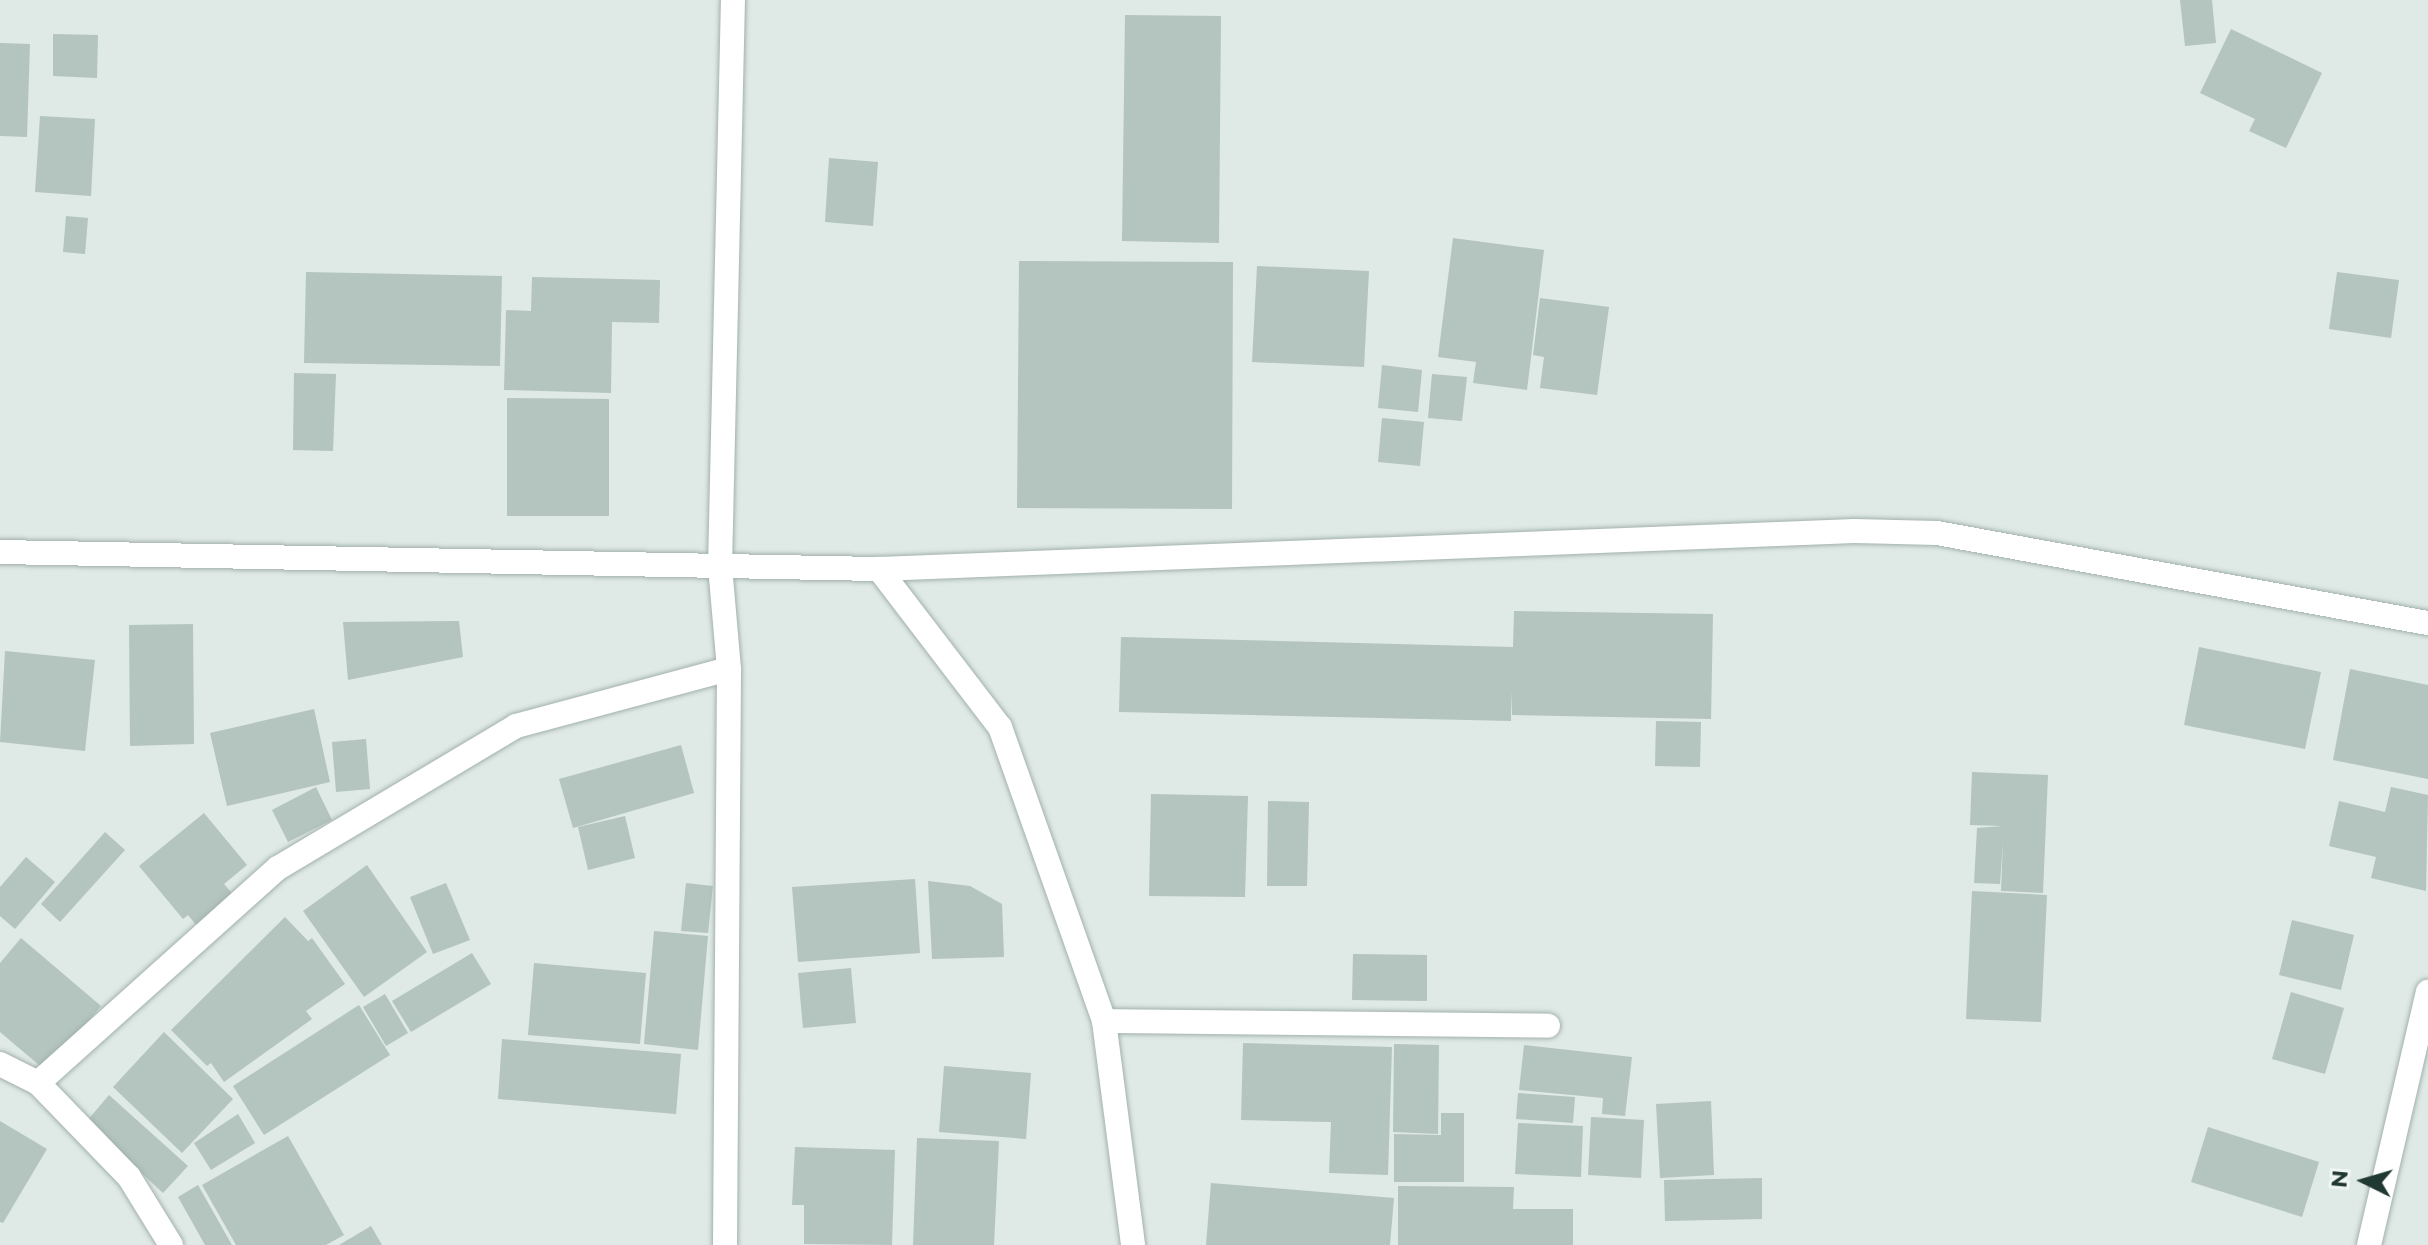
<!DOCTYPE html>
<html>
<head>
<meta charset="utf-8">
<style>
  body { margin:0 }
  #map { position:relative; width:2428px; height:1245px; overflow:hidden; background:#dfe9e5; font-family:Montserrat,sans-serif }
  div>[style] { position:absolute }
  .building>* { inset:0; background:#b4c4be }
  .roads { filter:drop-shadow(0 0 2px #a2b1ac) drop-shadow(0 0 2px #a2b1ac) }
  .minor>* { height:24px; margin:-12px; padding:0 12px; transform-origin:12px; border-radius:12px; background:#fff }
  span { translate:-50% -50%; white-space:nowrap; text-align:center; line-height:1.15; -webkit-text-stroke:7px #eff6f3; paint-order:stroke }
  .north { position:absolute; left:2324px; top:1141px; width:80px; height:80px; -webkit-text-stroke:6px #eff6f3; paint-order:stroke; rotate:275deg; font-size:22px; font-weight:700; line-height:32px; text-align:center; color:#213933 }
  .north::after { content:''; display:block; margin:auto; width:28px; height:36px; background:#213933; clip-path:polygon(50% 0,100% 100%,50% 72%,0 100%) }
</style>
</head>
<body>
<div id="map">
  <div class="building">
    <i style="clip-path:polygon(2180px 0,2212px 0,2216px 43px,2185px 46px)"></i>
    <i style="clip-path:polygon(1125px 15px,1221px 16px,1219px 243px,1122px 241px)"></i>
    <i style="clip-path:polygon(2231px 29px,2322px 73px,2286px 148px,2249px 131px,2255px 119px,2200px 93px)"></i>
    <i style="clip-path:polygon(53px 34px,98px 35px,97px 78px,53px 76px)"></i>
    <i style="clip-path:polygon(0 43px,30px 44px,27px 137px,0 136px)"></i>
    <i style="clip-path:polygon(40px 116px,95px 119px,91px 196px,35px 192px)"></i>
    <i style="clip-path:polygon(829px 158px,878px 162px,873px 226px,825px 222px)"></i>
    <i style="clip-path:polygon(66px 216px,88px 218px,85px 254px,63px 252px)"></i>
    <i style="clip-path:polygon(1453px 238px,1544px 250px,1527px 390px,1473px 383px,1476px 362px,1438px 357px)"></i>
    <i style="clip-path:polygon(1019px 261px,1233px 262px,1232px 509px,1017px 508px)"></i>
    <i style="clip-path:polygon(1257px 266px,1369px 271px,1364px 367px,1252px 362px)"></i>
    <i style="clip-path:polygon(306px 272px,502px 276px,500px 366px,304px 363px)"></i>
    <i style="clip-path:polygon(2337px 272px,2399px 280px,2391px 338px,2329px 329px)"></i>
    <i style="clip-path:polygon(532px 277px,660px 280px,659px 323px,612px 322px,611px 393px,504px 390px,506px 310px,531px 311px)"></i>
    <i style="clip-path:polygon(1540px 298px,1609px 307px,1597px 395px,1540px 388px,1544px 357px,1533px 355px)"></i>
    <i style="clip-path:polygon(1382px 365px,1422px 370px,1418px 412px,1378px 408px)"></i>
    <i style="clip-path:polygon(294px 373px,336px 374px,333px 451px,293px 450px)"></i>
    <i style="clip-path:polygon(1432px 374px,1467px 377px,1462px 421px,1428px 418px)"></i>
    <i style="clip-path:polygon(507px 398px,609px 399px,609px 516px,507px 516px)"></i>
    <i style="clip-path:polygon(1382px 418px,1424px 422px,1420px 466px,1378px 462px)"></i>
    <i style="clip-path:polygon(1514px 611px,1713px 614px,1711px 719px,1512px 715px,1511px 691px,1511px 721px,1119px 712px,1121px 637px,1513px 647px)"></i>
    <i style="clip-path:polygon(459px 621px,463px 657px,348px 680px,343px 622px)"></i>
    <i style="clip-path:polygon(193px 624px,194px 744px,130px 746px,129px 625px)"></i>
    <i style="clip-path:polygon(2199px 647px,2321px 672px,2305px 749px,2184px 725px)"></i>
    <i style="clip-path:polygon(5px 651px,95px 660px,85px 751px,0 742px)"></i>
    <i style="clip-path:polygon(2350px 669px,2428px 685px,2428px 779px,2333px 760px)"></i>
    <i style="clip-path:polygon(314px 709px,330px 782px,227px 806px,210px 733px)"></i>
    <i style="clip-path:polygon(1656px 721px,1701px 722px,1700px 767px,1655px 766px)"></i>
    <i style="clip-path:polygon(366px 739px,370px 789px,336px 792px,332px 742px)"></i>
    <i style="clip-path:polygon(681px 745px,694px 793px,573px 828px,559px 779px)"></i>
    <i style="clip-path:polygon(1972px 772px,2048px 775px,2043px 893px,2001px 891px,2003px 842px,2000px 884px,1974px 883px,1977px 828px,2003px 826px,1970px 825px)"></i>
    <i style="clip-path:polygon(316px 787px,332px 820px,288px 842px,272px 810px)"></i>
    <i style="clip-path:polygon(2391px 787px,2428px 795px,2426px 891px,2371px 878px,2376px 857px,2329px 846px,2339px 801px,2385px 812px)"></i>
    <i style="clip-path:polygon(1151px 794px,1248px 796px,1245px 897px,1149px 896px)"></i>
    <i style="clip-path:polygon(1268px 801px,1309px 802px,1307px 886px,1267px 886px)"></i>
    <i style="clip-path:polygon(204px 813px,247px 865px,224px 884px,238px 900px,201px 931px,188px 915px,183px 919px,139px 866px)"></i>
    <i style="clip-path:polygon(625px 816px,635px 858px,588px 870px,578px 827px)"></i>
    <i style="clip-path:polygon(105px 832px,125px 850px,60px 922px,41px 904px)"></i>
    <i style="clip-path:polygon(26px 857px,55px 882px,15px 929px,0 916px,0 887px)"></i>
    <i style="clip-path:polygon(367px 865px,427px 952px,364px 997px,303px 911px)"></i>
    <i style="clip-path:polygon(915px 879px,920px 953px,798px 962px,792px 887px)"></i>
    <i style="clip-path:polygon(928px 881px,970px 886px,1002px 904px,1004px 957px,932px 959px)"></i>
    <i style="clip-path:polygon(446px 883px,470px 940px,433px 954px,410px 897px)"></i>
    <i style="clip-path:polygon(686px 883px,713px 886px,708px 933px,681px 931px)"></i>
    <i style="clip-path:polygon(1972px 891px,2047px 895px,2041px 1022px,1966px 1019px)"></i>
    <i style="clip-path:polygon(285px 917px,308px 941px,312px 938px,345px 984px,306px 1011px,312px 1019px,224px 1082px,211px 1063px,207px 1066px,171px 1030px)"></i>
    <i style="clip-path:polygon(2292px 920px,2354px 935px,2341px 990px,2279px 975px)"></i>
    <i style="clip-path:polygon(654px 931px,708px 936px,698px 1050px,644px 1044px)"></i>
    <i style="clip-path:polygon(21px 938px,101px 1006px,46px 1071px,0 1032px,0 963px)"></i>
    <i style="clip-path:polygon(472px 953px,491px 984px,411px 1032px,392px 1001px)"></i>
    <i style="clip-path:polygon(1353px 954px,1427px 955px,1427px 1001px,1352px 1000px)"></i>
    <i style="clip-path:polygon(534px 963px,646px 973px,640px 1044px,528px 1035px)"></i>
    <i style="clip-path:polygon(851px 968px,856px 1023px,803px 1028px,798px 973px)"></i>
    <i style="clip-path:polygon(2291px 992px,2344px 1008px,2325px 1074px,2272px 1059px)"></i>
    <i style="clip-path:polygon(385px 994px,408px 1033px,386px 1046px,363px 1007px)"></i>
    <i style="clip-path:polygon(359px 1005px,390px 1055px,264px 1135px,233px 1086px)"></i>
    <i style="clip-path:polygon(164px 1032px,233px 1099px,182px 1153px,113px 1087px)"></i>
    <i style="clip-path:polygon(502px 1039px,681px 1054px,676px 1114px,498px 1099px)"></i>
    <i style="clip-path:polygon(1243px 1043px,1392px 1047px,1388px 1175px,1329px 1173px,1331px 1122px,1241px 1120px)"></i>
    <i style="clip-path:polygon(1394px 1044px,1439px 1045px,1438px 1134px,1393px 1132px)"></i>
    <i style="clip-path:polygon(1524px 1045px,1632px 1057px,1625px 1116px,1602px 1114px,1603px 1098px,1519px 1090px)"></i>
    <i style="clip-path:polygon(944px 1066px,1031px 1073px,1026px 1139px,939px 1132px)"></i>
    <i style="clip-path:polygon(1518px 1093px,1575px 1097px,1573px 1123px,1516px 1119px)"></i>
    <i style="clip-path:polygon(109px 1095px,188px 1166px,163px 1193px,86px 1122px)"></i>
    <i style="clip-path:polygon(1711px 1101px,1714px 1175px,1660px 1178px,1656px 1104px)"></i>
    <i style="clip-path:polygon(1441px 1113px,1464px 1113px,1464px 1182px,1394px 1182px,1394px 1134px,1441px 1135px)"></i>
    <i style="clip-path:polygon(238px 1114px,255px 1143px,211px 1170px,194px 1143px)"></i>
    <i style="clip-path:polygon(1591px 1117px,1644px 1120px,1641px 1178px,1588px 1175px)"></i>
    <i style="clip-path:polygon(0 1121px,47px 1149px,3px 1223px,0 1222px)"></i>
    <i style="clip-path:polygon(1518px 1123px,1583px 1126px,1581px 1177px,1515px 1174px)"></i>
    <i style="clip-path:polygon(2208px 1127px,2319px 1162px,2302px 1217px,2191px 1182px)"></i>
    <i style="clip-path:polygon(288px 1136px,344px 1235px,326px 1245px,236px 1245px,202px 1185px)"></i>
    <i style="clip-path:polygon(917px 1138px,999px 1141px,994px 1245px,913px 1245px)"></i>
    <i style="clip-path:polygon(795px 1147px,895px 1150px,892px 1245px,804px 1244px,804px 1205px,792px 1205px)"></i>
    <i style="clip-path:polygon(1762px 1178px,1762px 1219px,1665px 1221px,1664px 1180px)"></i>
    <i style="clip-path:polygon(1211px 1183px,1394px 1198px,1390px 1245px,1206px 1245px)"></i>
    <i style="clip-path:polygon(198px 1185px,232px 1245px,205px 1245px,178px 1197px)"></i>
    <i style="clip-path:polygon(1398px 1186px,1514px 1187px,1513px 1209px,1573px 1209px,1573px 1245px,1398px 1245px)"></i>
    <i style="clip-path:polygon(371px 1226px,382px 1245px,339px 1245px)"></i>
  </div>
  <div class="roads">
    <div class="minor">
      <i style="left:0;top:552px;width:879px;rotate:1.11deg"></i>
      <i style="left:879px;top:569px;width:976px;rotate:-2.23deg"></i>
      <i style="left:1854px;top:531px;width:83px;rotate:1.4deg"></i>
      <i style="left:1937px;top:533px;width:499px;rotate:10.4deg"></i>
      <i style="left:879px;top:569px;width:199px;rotate:52.6deg"></i>
      <i style="left:1000px;top:727px;width:312px;rotate:70.5deg"></i>
      <i style="left:1104px;top:1021px;width:226px;rotate:82.6deg"></i>
      <i style="left:1104px;top:1021px;width:444px;rotate:0.6deg"></i>
      <i style="left:0;top:1064px;width:42px;rotate:26.6deg"></i>
      <i style="left:38px;top:1083px;width:131px;rotate:45.9deg"></i>
      <i style="left:129px;top:1177px;width:80px;rotate:58.3deg"></i>
      <i style="left:38px;top:1083px;width:322px;rotate:-41.9deg"></i>
      <i style="left:278px;top:868px;width:277px;rotate:-30.8deg"></i>
      <i style="left:516px;top:726px;width:220px;rotate:-15deg"></i>
      <i style="left:725px;top:1245px;width:576px;rotate:-89.6deg"></i>
      <i style="left:729px;top:669px;width:102px;rotate:-95deg"></i>
      <i style="left:720px;top:567px;width:567px;rotate:-88.69deg"></i>
      <i style="left:2369px;top:1245px;width:260px;rotate:-76.9deg"></i>
    </div>
  </div>
  <div class="north">N</div>
</div>
</body>
</html>
